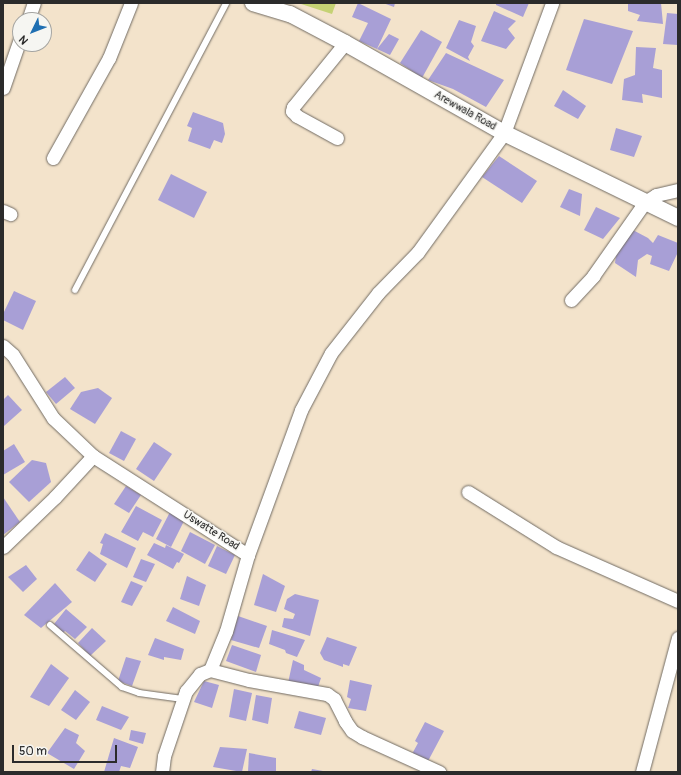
<!DOCTYPE html>
<html>
<head>
<meta charset="utf-8">
<style>
  body { margin:0 }
  #map { position:relative; width:681px; height:775px; overflow:hidden; background:#f3e3cb; font-family:Pangolin,sans-serif }
  div>[style] { position:absolute }
  .green>* { inset:0; background:#c5d274 }
  .building>* { inset:0; background:#a89fd6 }
  .roads { filter:drop-shadow(0 0 1px #716b63) drop-shadow(0 0 1px #716b63) }
  .service>* { height:6px; margin:-3px; padding:0 3px; transform-origin:3px; border-radius:3px; background:#fff }
  .minor>* { height:13px; margin:-6.5px; padding:0 6.5px; transform-origin:6.5px; border-radius:6.5px; background:#fff }
  .tertiary>* { height:16px; margin:-8px; padding:0 8px; transform-origin:8px; border-radius:8px; background:#fff }
  span { translate:-50% -50%; white-space:nowrap; text-align:center; line-height:1.15; -webkit-text-stroke:3px #f6f6f2; paint-order:stroke }
  .street-label { font-size:11px; color:#2b2b2b }
  .frame { position:absolute; inset:0; border:4px solid #2b2b2b; pointer-events:none }
  .north { position:absolute; left:12px; top:12px; width:40px; height:40px; box-sizing:border-box; background:#f6f6f2; border:1px solid #a5a5a2; border-radius:50%; rotate:227deg; font-size:11px; font-weight:700; line-height:16px; text-align:center; color:#2b2b2b }
  .north::after { content:''; display:block; margin:auto; width:14px; height:18px; background:#1f6fb2; clip-path:polygon(50% 0,100% 100%,50% 72%,0 100%) }
  .scale { position:absolute; left:12px; top:745px; width:105px; height:18px; box-sizing:border-box; border:2px solid #2b2b2b; border-top:0; padding-left:5px; font-size:12px; line-height:14px; white-space:nowrap; color:#2b2b2b; -webkit-text-stroke:3px #f6f6f2; paint-order:stroke }
</style>
</head>
<body>
<div id="map">
  <div class="green">
    <i style="clip-path:polygon(298px 3px,336px 3px,332px 14px)"></i>
  </div>
  <div class="building">
    <i style="clip-path:polygon(358px 3px,391px 19px,377px 49px,359px 41px,368px 23px,352px 17px)"></i>
    <i style="clip-path:polygon(383px 3px,395px 3px,394px 7px)"></i>
    <i style="clip-path:polygon(496px 3px,529px 3px,523px 17px,496px 5px)"></i>
    <i style="clip-path:polygon(628px 3px,661px 3px,663px 24px,637px 21px,640px 15px,628px 11px)"></i>
    <i style="clip-path:polygon(494px 11px,516px 21px,508px 29px,515px 38px,506px 49px,481px 41px)"></i>
    <i style="clip-path:polygon(667px 13px,678px 14px,678px 45px,663px 44px)"></i>
    <i style="clip-path:polygon(584px 19px,633px 31px,612px 84px,566px 70px)"></i>
    <i style="clip-path:polygon(459px 20px,476px 26px,471px 42px,474px 46px,468px 57px,470px 61px,446px 48px)"></i>
    <i style="clip-path:polygon(421px 30px,442px 42px,422px 78px,400px 63px)"></i>
    <i style="clip-path:polygon(389px 34px,399px 39px,390px 55px,377px 49px)"></i>
    <i style="clip-path:polygon(636px 47px,656px 48px,653px 68px,662px 70px,662px 98px,642px 94px,643px 103px,622px 100px,624px 79px,635px 75px)"></i>
    <i style="clip-path:polygon(446px 53px,504px 80px,486px 107px,453px 89px,428px 80px)"></i>
    <i style="clip-path:polygon(563px 90px,586px 106px,578px 119px,554px 106px)"></i>
    <i style="clip-path:polygon(193px 112px,223px 123px,225px 134px,222px 143px,214px 140px,210px 149px,188px 141px,192px 128px,187px 126px)"></i>
    <i style="clip-path:polygon(616px 128px,642px 136px,634px 157px,610px 150px)"></i>
    <i style="clip-path:polygon(499px 156px,537px 181px,522px 203px,482px 177px)"></i>
    <i style="clip-path:polygon(171px 174px,207px 192px,194px 218px,158px 200px)"></i>
    <i style="clip-path:polygon(569px 189px,582px 194px,580px 216px,560px 207px)"></i>
    <i style="clip-path:polygon(596px 207px,620px 218px,603px 239px,584px 230px)"></i>
    <i style="clip-path:polygon(631px 229px,648px 238px,653px 243px,658px 235px,678px 243px,678px 252px,669px 271px,650px 264px,652px 256px,647px 254px,638px 260px,636px 277px,615px 263px,617px 248px,628px 238px)"></i>
    <i style="clip-path:polygon(14px 291px,36px 301px,23px 330px,3px 320px,3px 314px)"></i>
    <i style="clip-path:polygon(65px 377px,75px 388px,56px 404px,46px 392px)"></i>
    <i style="clip-path:polygon(98px 388px,112px 398px,95px 424px,70px 409px,81px 392px)"></i>
    <i style="clip-path:polygon(8px 395px,22px 410px,4px 426px,3px 400px)"></i>
    <i style="clip-path:polygon(121px 431px,136px 439px,124px 461px,109px 453px)"></i>
    <i style="clip-path:polygon(154px 442px,172px 454px,154px 481px,136px 469px)"></i>
    <i style="clip-path:polygon(14px 444px,25px 462px,3px 475px,3px 451px)"></i>
    <i style="clip-path:polygon(32px 460px,46px 463px,51px 482px,29px 502px,9px 482px)"></i>
    <i style="clip-path:polygon(126px 486px,141px 495px,129px 513px,114px 504px)"></i>
    <i style="clip-path:polygon(3px 497px,20px 522px,3px 535px)"></i>
    <i style="clip-path:polygon(136px 506px,162px 520px,153px 537px,143px 532px,138px 541px,121px 532px)"></i>
    <i style="clip-path:polygon(170px 512px,185px 519px,171px 547px,156px 539px)"></i>
    <i style="clip-path:polygon(190px 532px,215px 545px,205px 564px,181px 551px)"></i>
    <i style="clip-path:polygon(105px 533px,136px 548px,127px 568px,100px 554px,103px 544px,100px 543px)"></i>
    <i style="clip-path:polygon(154px 543px,165px 548px,166px 545px,184px 554px,179px 563px,177px 562px,173px 569px,147px 555px)"></i>
    <i style="clip-path:polygon(217px 546px,235px 555px,226px 574px,208px 566px)"></i>
    <i style="clip-path:polygon(89px 551px,107px 564px,95px 582px,76px 570px)"></i>
    <i style="clip-path:polygon(141px 559px,155px 564px,146px 582px,133px 577px)"></i>
    <i style="clip-path:polygon(26px 565px,37px 579px,23px 592px,8px 577px)"></i>
    <i style="clip-path:polygon(263px 574px,285px 586px,276px 612px,254px 605px)"></i>
    <i style="clip-path:polygon(187px 576px,206px 585px,199px 606px,180px 599px)"></i>
    <i style="clip-path:polygon(131px 581px,143px 586px,132px 606px,121px 602px)"></i>
    <i style="clip-path:polygon(55px 583px,72px 602px,41px 628px,24px 615px)"></i>
    <i style="clip-path:polygon(295px 594px,319px 600px,310px 636px,282px 627px,284px 618px,293px 619px,295px 614px,284px 609px,287px 599px)"></i>
    <i style="clip-path:polygon(173px 607px,200px 621px,195px 634px,166px 621px)"></i>
    <i style="clip-path:polygon(66px 609px,87px 627px,75px 639px,65px 631px,63px 633px,54px 624px)"></i>
    <i style="clip-path:polygon(238px 616px,267px 626px,259px 648px,231px 640px)"></i>
    <i style="clip-path:polygon(92px 628px,106px 641px,90px 656px,78px 643px)"></i>
    <i style="clip-path:polygon(272px 630px,305px 640px,297px 657px,286px 653px,285px 650px,269px 644px)"></i>
    <i style="clip-path:polygon(327px 637px,357px 647px,349px 666px,343px 664px,343px 667px,324px 660px,320px 653px)"></i>
    <i style="clip-path:polygon(155px 638px,184px 649px,181px 660px,164px 657px,164px 660px,148px 655px)"></i>
    <i style="clip-path:polygon(232px 645px,261px 655px,256px 672px,226px 661px)"></i>
    <i style="clip-path:polygon(126px 657px,141px 661px,132px 686px,118px 681px)"></i>
    <i style="clip-path:polygon(293px 660px,304px 665px,304px 670px,321px 678px,317px 690px,288px 683px)"></i>
    <i style="clip-path:polygon(51px 664px,69px 678px,49px 706px,30px 697px)"></i>
    <i style="clip-path:polygon(350px 680px,372px 685px,366px 711px,348px 708px,351px 699px,347px 697px)"></i>
    <i style="clip-path:polygon(204px 681px,219px 685px,212px 708px,194px 702px)"></i>
    <i style="clip-path:polygon(234px 689px,252px 693px,246px 721px,229px 717px)"></i>
    <i style="clip-path:polygon(75px 690px,90px 702px,76px 720px,61px 710px)"></i>
    <i style="clip-path:polygon(256px 695px,272px 698px,268px 724px,252px 720px)"></i>
    <i style="clip-path:polygon(102px 706px,129px 717px,121px 730px,96px 720px)"></i>
    <i style="clip-path:polygon(299px 711px,326px 718px,321px 735px,294px 728px)"></i>
    <i style="clip-path:polygon(425px 722px,444px 731px,427px 763px,412px 754px,418px 743px,415px 741px)"></i>
    <i style="clip-path:polygon(65px 728px,79px 735px,76px 743px,85px 751px,74px 769px,47px 753px)"></i>
    <i style="clip-path:polygon(131px 730px,146px 733px,143px 744px,129px 740px)"></i>
    <i style="clip-path:polygon(114px 738px,138px 747px,130px 768px,121px 766px,119px 772px,104px 772px)"></i>
    <i style="clip-path:polygon(220px 747px,247px 749px,242px 772px,213px 767px)"></i>
    <i style="clip-path:polygon(249px 753px,276px 758px,276px 772px,248px 772px)"></i>
    <i style="clip-path:polygon(312px 769px,323px 771px,323px 772px,311px 772px)"></i>
  </div>
  <div class="roads">
    <div class="service">
      <i style="left:75px;top:290px;width:324px;rotate:-62.2deg"></i>
      <i style="left:50px;top:625px;width:95px;rotate:40.7deg"></i>
      <i style="left:122px;top:687px;width:18px;rotate:19deg"></i>
      <i style="left:139px;top:693px;width:44px;rotate:7.8deg"></i>
    </div>
    <div class="minor">
      <i style="left:28px;top:20px;width:18px;rotate:-71deg"></i>
      <i style="left:3px;top:88px;width:52px;rotate:-70.9deg"></i>
      <i style="left:337px;top:138px;width:46px;rotate:-151.2deg"></i>
      <i style="left:297px;top:116px;width:7px;rotate:-135deg"></i>
      <i style="left:292px;top:111px;width:4px;rotate:-76deg"></i>
      <i style="left:293px;top:107px;width:82px;rotate:-50.9deg"></i>
      <i style="left:53px;top:158px;width:115px;rotate:-60.8deg"></i>
      <i style="left:109px;top:58px;width:59px;rotate:-68.2deg"></i>
      <i style="left:3px;top:211px;width:8px;rotate:23deg"></i>
      <i style="left:571px;top:300px;width:33px;rotate:-47deg"></i>
      <i style="left:593px;top:276px;width:90px;rotate:-54.9deg"></i>
      <i style="left:645px;top:202px;width:13px;rotate:-32deg"></i>
      <i style="left:656px;top:195px;width:23px;rotate:-13deg"></i>
      <i style="left:3px;top:346px;width:13px;rotate:42deg"></i>
      <i style="left:13px;top:355px;width:75px;rotate:57.6deg"></i>
      <i style="left:53px;top:418px;width:55px;rotate:43.5deg"></i>
      <i style="left:93px;top:456px;width:184px;rotate:32.6deg"></i>
      <i style="left:248px;top:555px;width:79px;rotate:106.1deg"></i>
      <i style="left:226px;top:631px;width:42px;rotate:112.3deg"></i>
      <i style="left:210px;top:670px;width:11px;rotate:158deg"></i>
      <i style="left:200px;top:674px;width:22px;rotate:129deg"></i>
      <i style="left:186px;top:691px;width:69px;rotate:108.7deg"></i>
      <i style="left:164px;top:756px;width:16px;rotate:97deg"></i>
      <i style="left:468px;top:492px;width:104px;rotate:32deg"></i>
      <i style="left:556px;top:547px;width:133px;rotate:23.9deg"></i>
      <i style="left:3px;top:547px;width:72px;rotate:-43.9deg"></i>
      <i style="left:55px;top:497px;width:56px;rotate:-47.2deg"></i>
      <i style="left:248px;top:555px;width:154px;rotate:-69.9deg"></i>
      <i style="left:301px;top:410px;width:64px;rotate:-62.2deg"></i>
      <i style="left:331px;top:353px;width:76px;rotate:-51.9deg"></i>
      <i style="left:378px;top:293px;width:57px;rotate:-45.7deg"></i>
      <i style="left:418px;top:252px;width:147px;rotate:-54.1deg"></i>
      <i style="left:504px;top:133px;width:139px;rotate:-69.7deg"></i>
      <i style="left:210px;top:670px;width:40px;rotate:14.4deg"></i>
      <i style="left:249px;top:680px;width:79px;rotate:10.2deg"></i>
      <i style="left:327px;top:694px;width:9px;rotate:36deg"></i>
      <i style="left:334px;top:699px;width:25px;rotate:63deg"></i>
      <i style="left:345px;top:721px;width:12px;rotate:55deg"></i>
      <i style="left:352px;top:731px;width:12px;rotate:31deg"></i>
      <i style="left:362px;top:737px;width:85px;rotate:24.4deg"></i>
      <i style="left:642px;top:772px;width:139px;rotate:-75deg"></i>
    </div>
    <div class="tertiary">
      <i style="left:253px;top:3px;width:39px;rotate:17deg"></i>
      <i style="left:290px;top:14px;width:62px;rotate:27.8deg"></i>
      <i style="left:345px;top:43px;width:183px;rotate:29.5deg"></i>
      <i style="left:504px;top:133px;width:194px;rotate:26deg"></i>
    </div>
  </div>
  <div class="street-label">
    <span style="left:465px;top:111px;rotate:29deg">Arewwala Road</span>
    <span style="left:211px;top:531px;rotate:32deg">Uswatte Road</span>
  </div>
  <div class="frame"></div>
  <div class="north">N</div>
  <div class="scale">50 m</div>
</div>
</body>
</html>
